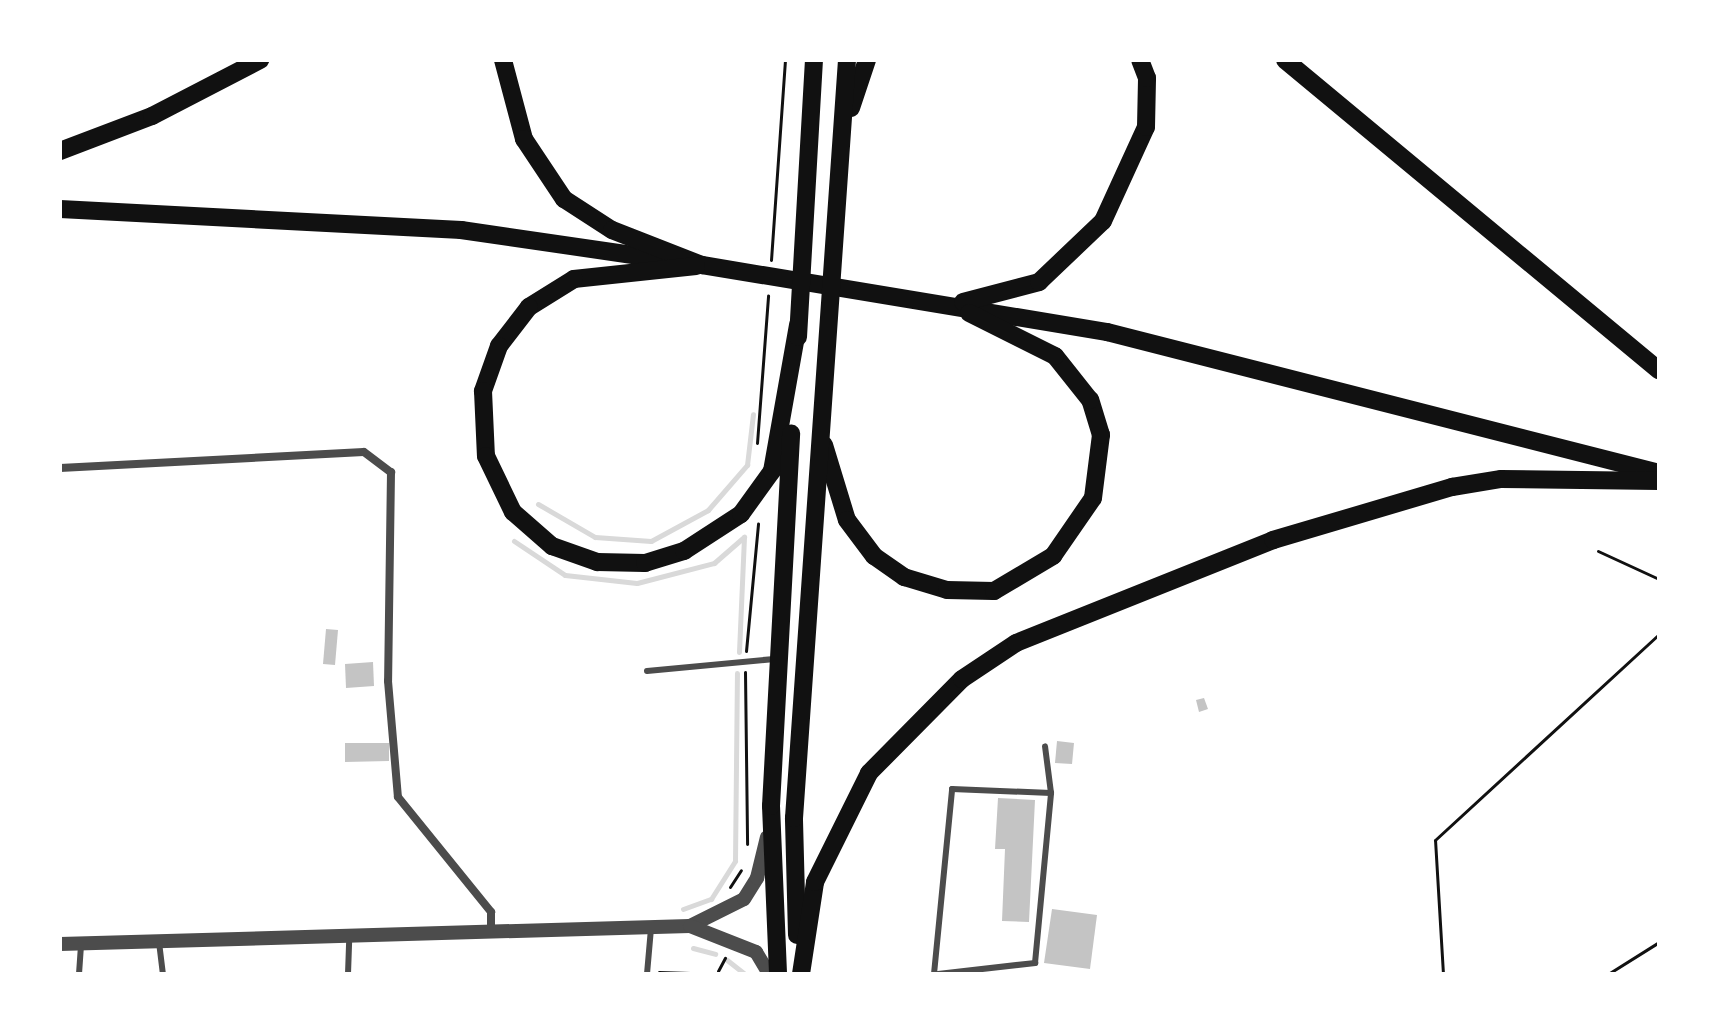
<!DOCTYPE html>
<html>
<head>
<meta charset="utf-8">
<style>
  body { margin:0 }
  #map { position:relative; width:1719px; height:1034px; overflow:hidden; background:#fff; font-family:"Nunito Sans",sans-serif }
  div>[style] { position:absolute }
  .stream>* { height:5px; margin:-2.5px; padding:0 2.5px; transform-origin:2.5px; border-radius:2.5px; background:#d9d9d9 }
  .building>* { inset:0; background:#c4c4c4 }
  .path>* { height:3px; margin:-1.5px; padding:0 1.5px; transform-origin:1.5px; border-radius:1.5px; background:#111 }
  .service>* { height:6px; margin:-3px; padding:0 3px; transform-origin:3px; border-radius:3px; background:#4c4c4c }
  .minor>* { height:8px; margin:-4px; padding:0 4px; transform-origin:4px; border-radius:4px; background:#4c4c4c }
  .tertiary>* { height:14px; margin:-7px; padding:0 7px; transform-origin:7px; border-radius:7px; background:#4c4c4c }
  .primary>* { height:18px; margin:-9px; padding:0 9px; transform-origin:9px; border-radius:9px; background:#111 }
  .trunk>* { height:18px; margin:-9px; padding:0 9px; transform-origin:9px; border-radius:9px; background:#111 }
  span { translate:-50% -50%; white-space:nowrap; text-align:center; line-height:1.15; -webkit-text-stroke:7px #fff; paint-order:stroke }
  .frame { position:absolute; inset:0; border:62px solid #fff; pointer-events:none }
</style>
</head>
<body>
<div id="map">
  <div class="stream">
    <i style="left:538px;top:504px;width:66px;rotate:30.1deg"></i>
    <i style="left:595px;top:537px;width:56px;rotate:4.1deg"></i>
    <i style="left:651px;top:541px;width:65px;rotate:-28.5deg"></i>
    <i style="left:708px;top:510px;width:60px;rotate:-49.1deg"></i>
    <i style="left:747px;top:465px;width:51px;rotate:-83.3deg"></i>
    <i style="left:514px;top:541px;width:61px;rotate:33.7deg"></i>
    <i style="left:565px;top:575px;width:72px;rotate:6.3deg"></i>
    <i style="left:637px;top:583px;width:80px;rotate:-14.6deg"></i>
    <i style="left:714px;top:563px;width:40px;rotate:-41deg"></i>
    <i style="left:744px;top:537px;width:115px;rotate:92.5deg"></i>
    <i style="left:683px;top:909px;width:30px;rotate:-20deg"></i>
    <i style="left:711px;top:899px;width:45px;rotate:-57.7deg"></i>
    <i style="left:735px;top:861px;width:188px;rotate:-89.4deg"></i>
    <i style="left:693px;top:948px;width:23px;rotate:15deg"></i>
    <i style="left:727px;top:960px;width:23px;rotate:38deg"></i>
  </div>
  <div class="building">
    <i style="clip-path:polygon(326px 629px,338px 630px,335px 665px,323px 664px)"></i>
    <i style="clip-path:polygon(373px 662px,374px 686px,346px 688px,345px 664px)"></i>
    <i style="clip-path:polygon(1204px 698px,1208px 709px,1199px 712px,1196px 700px)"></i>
    <i style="clip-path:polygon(1057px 741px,1074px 743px,1072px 764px,1055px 763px)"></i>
    <i style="clip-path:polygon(345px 743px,389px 743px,389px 761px,345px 762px)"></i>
    <i style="clip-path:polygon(998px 798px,1035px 800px,1029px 922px,1002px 921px,1005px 849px,995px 849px)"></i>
    <i style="clip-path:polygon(1052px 909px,1097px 915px,1090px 969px,1044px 963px)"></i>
  </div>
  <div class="path">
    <i style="left:771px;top:260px;width:200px;rotate:-86deg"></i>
    <i style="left:757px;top:443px;width:148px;rotate:-85.7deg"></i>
    <i style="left:1598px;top:551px;width:67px;rotate:24.7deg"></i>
    <i style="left:746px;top:651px;width:128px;rotate:-84.6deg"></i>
    <i style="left:745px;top:672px;width:172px;rotate:89.3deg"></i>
    <i style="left:730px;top:887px;width:20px;rotate:-57deg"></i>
    <i style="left:718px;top:971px;width:15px;rotate:-62deg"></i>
    <i style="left:659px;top:972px;width:62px;rotate:1.8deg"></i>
    <i style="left:576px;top:974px;width:60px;rotate:-1deg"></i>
    <i style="left:1443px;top:974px;width:134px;rotate:-93.4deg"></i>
    <i style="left:1435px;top:840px;width:304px;rotate:-42.6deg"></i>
    <i style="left:1608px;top:974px;width:60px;rotate:-32.1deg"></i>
  </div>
  <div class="service">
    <i style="left:647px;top:671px;width:128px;rotate:-5.4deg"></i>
    <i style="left:159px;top:942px;width:32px;rotate:83deg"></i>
    <i style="left:79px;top:974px;width:30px;rotate:-86deg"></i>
    <i style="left:348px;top:974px;width:37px;rotate:-88deg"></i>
    <i style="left:647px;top:974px;width:46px;rotate:-85deg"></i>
    <i style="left:934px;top:974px;width:186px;rotate:-84.4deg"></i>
    <i style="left:952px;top:789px;width:99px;rotate:2.3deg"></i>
    <i style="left:938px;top:974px;width:98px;rotate:-6.5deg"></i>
    <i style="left:1035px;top:963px;width:171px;rotate:-84.6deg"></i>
    <i style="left:1051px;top:793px;width:47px;rotate:-97.3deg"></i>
  </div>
  <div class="minor">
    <i style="left:60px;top:468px;width:304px;rotate:-3deg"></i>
    <i style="left:364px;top:452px;width:34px;rotate:37deg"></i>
    <i style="left:391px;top:472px;width:209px;rotate:90.8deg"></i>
    <i style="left:388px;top:681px;width:116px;rotate:85.1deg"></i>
    <i style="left:398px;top:797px;width:148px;rotate:51deg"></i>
    <i style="left:491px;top:912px;width:22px;rotate:90deg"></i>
  </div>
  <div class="tertiary">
    <i style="left:690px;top:926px;width:60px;rotate:-26.6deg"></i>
    <i style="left:744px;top:899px;width:25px;rotate:-58deg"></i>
    <i style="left:757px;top:878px;width:42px;rotate:-76.3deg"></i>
    <i style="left:60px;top:944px;width:630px;rotate:-1.64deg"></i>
    <i style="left:690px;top:926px;width:71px;rotate:21.5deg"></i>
    <i style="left:756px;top:952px;width:26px;rotate:59deg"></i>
  </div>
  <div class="primary">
    <i style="left:60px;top:209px;width:402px;rotate:3deg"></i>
    <i style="left:461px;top:230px;width:227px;rotate:8.3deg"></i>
    <i style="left:771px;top:806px;width:168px;rotate:87.6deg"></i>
  </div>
  <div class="trunk">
    <i style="left:503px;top:60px;width:82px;rotate:75.1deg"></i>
    <i style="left:524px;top:139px;width:72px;rotate:56.3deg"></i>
    <i style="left:564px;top:199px;width:57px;rotate:32.9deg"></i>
    <i style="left:612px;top:230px;width:97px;rotate:21.3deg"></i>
    <i style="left:702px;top:265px;width:411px;rotate:9.4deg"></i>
    <i style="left:1107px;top:332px;width:570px;rotate:14.33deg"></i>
    <i style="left:1285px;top:60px;width:486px;rotate:39.7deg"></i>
    <i style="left:851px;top:108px;width:51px;rotate:-71.6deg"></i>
    <i style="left:60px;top:151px;width:98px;rotate:-20.8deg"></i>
    <i style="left:152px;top:116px;width:122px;rotate:-27.4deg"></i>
    <i style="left:696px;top:266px;width:123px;rotate:173.9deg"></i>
    <i style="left:574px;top:279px;width:53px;rotate:148.1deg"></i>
    <i style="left:529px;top:307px;width:49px;rotate:127.6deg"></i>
    <i style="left:499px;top:346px;width:48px;rotate:109.6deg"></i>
    <i style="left:483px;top:391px;width:65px;rotate:87.4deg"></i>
    <i style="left:486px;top:456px;width:62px;rotate:64.3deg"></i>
    <i style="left:513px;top:512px;width:52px;rotate:41.1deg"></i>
    <i style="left:552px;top:546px;width:48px;rotate:19.6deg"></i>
    <i style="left:597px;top:562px;width:48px;rotate:1.2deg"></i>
    <i style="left:645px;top:563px;width:41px;rotate:-17.1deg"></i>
    <i style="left:684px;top:551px;width:68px;rotate:-33deg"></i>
    <i style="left:741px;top:514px;width:53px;rotate:-54.2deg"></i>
    <i style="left:772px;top:471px;width:148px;rotate:-79.9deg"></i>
    <i style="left:963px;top:302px;width:79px;rotate:-14.7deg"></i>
    <i style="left:1039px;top:282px;width:88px;rotate:-43.6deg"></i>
    <i style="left:1103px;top:221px;width:103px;rotate:-65.4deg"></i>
    <i style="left:1146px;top:127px;width:49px;rotate:-88.8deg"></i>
    <i style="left:1147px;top:78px;width:19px;rotate:-111deg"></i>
    <i style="left:798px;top:337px;width:277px;rotate:-86.7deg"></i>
    <i style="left:824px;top:445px;width:78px;rotate:73deg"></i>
    <i style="left:847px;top:520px;width:45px;rotate:53.1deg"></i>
    <i style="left:874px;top:556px;width:37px;rotate:35deg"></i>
    <i style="left:904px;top:577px;width:45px;rotate:16.8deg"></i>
    <i style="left:947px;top:590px;width:47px;rotate:1.2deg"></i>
    <i style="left:994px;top:591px;width:69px;rotate:-30.7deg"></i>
    <i style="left:1053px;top:556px;width:70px;rotate:-55.4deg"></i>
    <i style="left:1093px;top:498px;width:64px;rotate:-82.8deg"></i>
    <i style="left:1101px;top:435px;width:37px;rotate:-107deg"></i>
    <i style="left:1090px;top:400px;width:56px;rotate:-128.5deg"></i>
    <i style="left:1055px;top:356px;width:96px;rotate:-153.4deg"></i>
    <i style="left:771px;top:806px;width:373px;rotate:-86.9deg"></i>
    <i style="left:797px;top:935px;width:117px;rotate:-91.5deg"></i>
    <i style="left:794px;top:818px;width:760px;rotate:-86deg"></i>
    <i style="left:801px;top:974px;width:93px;rotate:-81.3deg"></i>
    <i style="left:815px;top:882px;width:122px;rotate:-63.6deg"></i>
    <i style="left:869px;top:773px;width:132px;rotate:-45.3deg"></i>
    <i style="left:962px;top:679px;width:65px;rotate:-33.7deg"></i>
    <i style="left:1016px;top:643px;width:277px;rotate:-21.8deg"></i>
    <i style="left:1273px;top:540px;width:187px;rotate:-16.5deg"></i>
    <i style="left:1452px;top:487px;width:50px;rotate:-9.3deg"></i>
    <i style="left:1501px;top:479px;width:158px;rotate:0.7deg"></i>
  </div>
  <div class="frame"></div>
</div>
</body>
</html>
